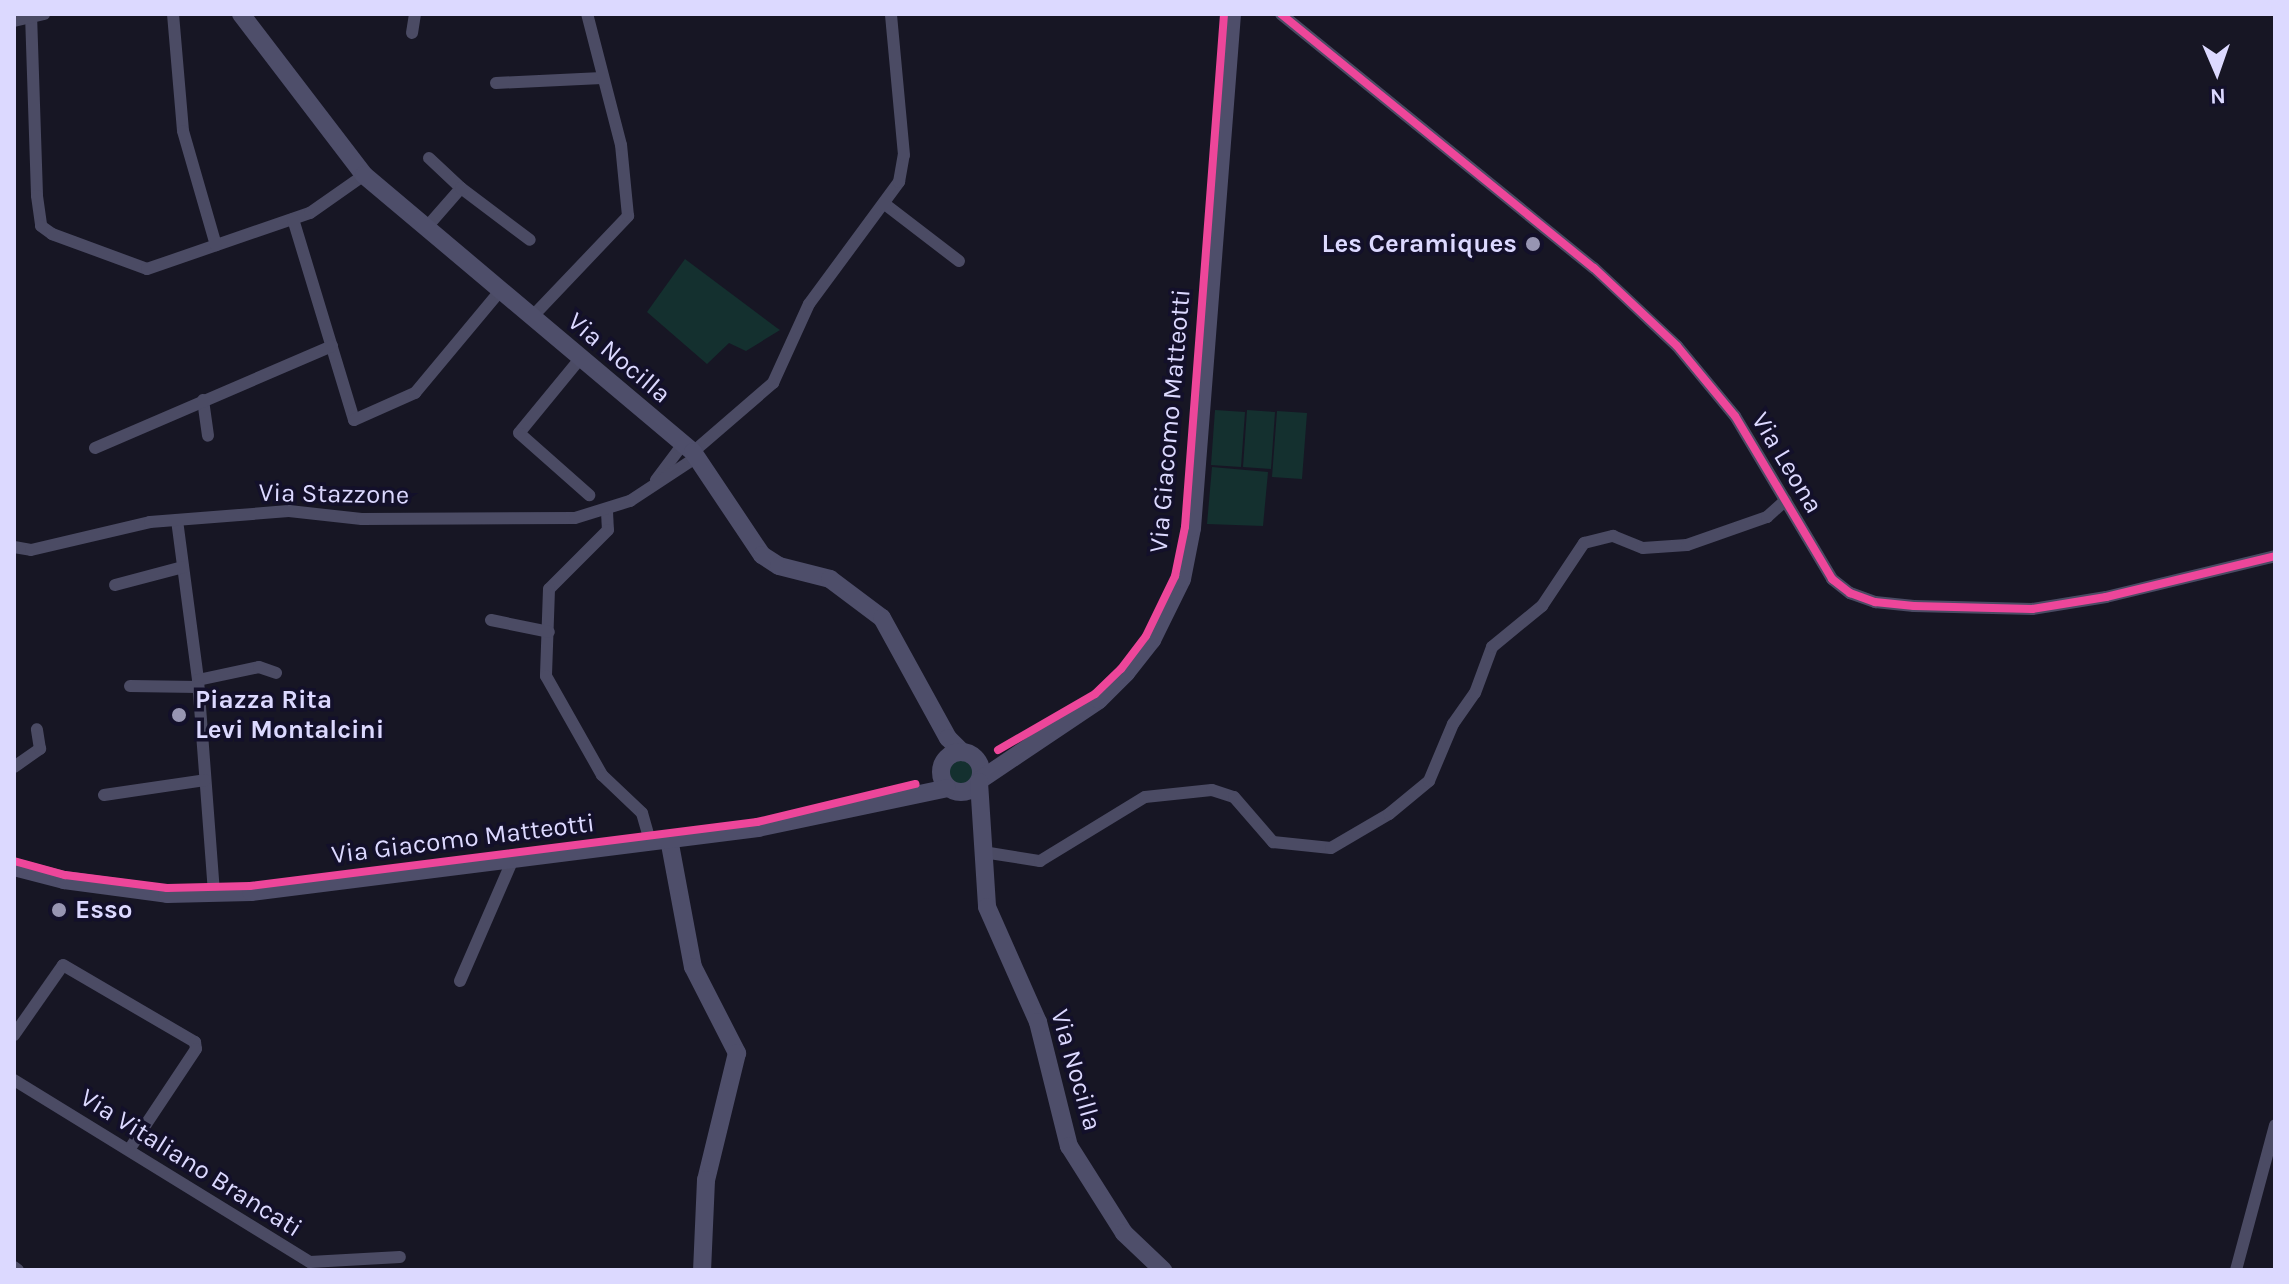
<!DOCTYPE html>
<html>
<head>
<meta charset="utf-8">
<style>
  body { margin:0 }
  #map { position:relative; width:2289px; height:1284px; overflow:hidden; background:#171624; font-family:Karla,sans-serif }
  div>[style] { position:absolute }
  .green>* { inset:0; background:#14302f }
  .round { border-radius:50% }
  .street>* { height:12px; margin:-6px; padding:0 6px; transform-origin:6px; border-radius:6px; background:#4b4b64 }
  .secondary>* { height:18px; margin:-9px; padding:0 9px; transform-origin:9px; border-radius:9px; background:#4e4e6a }
  .secondary>.ring { margin:-9px; padding:0; box-sizing:content-box; background:none; border:18px solid #4e4e6a; border-radius:50% }
  .cycleway>* { height:8px; margin:-4px; padding:0 4px; transform-origin:4px; border-radius:4px; background:#ed469a }
  .dots>* { width:22px; height:22px; translate:-50% -50%; box-sizing:border-box; border:4px solid #13102a; border-radius:50% }
  span { translate:-50% -50%; white-space:nowrap; text-align:center; line-height:1.15; -webkit-text-stroke:7px #13102a; paint-order:stroke }
  .poi-label { font-size:26px; color:#dcd9ff; font-weight:700 }
  .right { translate:-100% -50%; text-align:right }
  .left { translate:0 -50%; text-align:left }
  .street-label { font-size:26px; color:#dcd9ff }
  .frame { position:absolute; inset:0; border:16px solid #dcd9ff; pointer-events:none }
  .north { position:absolute; left:2177px; top:32px; width:80px; height:80px; -webkit-text-stroke:6px #13102a; paint-order:stroke; rotate:178deg; font-size:22px; font-weight:700; line-height:32px; text-align:center; color:#dcd9ff }
  .north::after { content:''; display:block; margin:auto; width:28px; height:36px; background:#dcd9ff; clip-path:polygon(50% 0,100% 100%,50% 72%,0 100%) }
</style>
</head>
<body>
<div id="map">
  <div class="green">
    <i style="clip-path:polygon(685px 259px,777px 328px,780px 330px,746px 351px,729px 343px,707px 364px,647px 312px)"></i>
    <i style="clip-path:polygon(1215px 410px,1245px 412px,1241px 467px,1211px 465px)"></i>
    <i style="clip-path:polygon(1247px 410px,1275px 412px,1271px 469px,1243px 467px)"></i>
    <i style="clip-path:polygon(1277px 411px,1307px 413px,1302px 479px,1272px 477px)"></i>
    <i style="clip-path:polygon(1212px 467px,1268px 472px,1263px 526px,1207px 524px)"></i>
    <i class="round" style="left:948px;top:760px;width:26px;height:26px"></i>
  </div>
  <div class="street">
    <i style="left:31px;top:14px;width:182px;rotate:88.1deg"></i>
    <i style="left:37px;top:196px;width:30px;rotate:82deg"></i>
    <i style="left:41px;top:226px;width:14px;rotate:36deg"></i>
    <i style="left:52px;top:234px;width:101px;rotate:20.2deg"></i>
    <i style="left:147px;top:269px;width:172px;rotate:-19deg"></i>
    <i style="left:310px;top:213px;width:66px;rotate:-35.1deg"></i>
    <i style="left:173px;top:14px;width:117px;rotate:85.1deg"></i>
    <i style="left:183px;top:131px;width:119px;rotate:73.9deg"></i>
    <i style="left:1281px;top:14px;width:403px;rotate:39.1deg"></i>
    <i style="left:1594px;top:268px;width:114px;rotate:43.2deg"></i>
    <i style="left:1677px;top:346px;width:91px;rotate:50.4deg"></i>
    <i style="left:1735px;top:416px;width:190px;rotate:59.2deg"></i>
    <i style="left:1832px;top:579px;width:23px;rotate:38deg"></i>
    <i style="left:1850px;top:593px;width:27px;rotate:20deg"></i>
    <i style="left:1875px;top:602px;width:39px;rotate:6deg"></i>
    <i style="left:1914px;top:606px;width:118px;rotate:1.5deg"></i>
    <i style="left:2032px;top:609px;width:75px;rotate:-9.2deg"></i>
    <i style="left:2106px;top:597px;width:174px;rotate:-13.6deg"></i>
    <i style="left:14px;top:21px;width:31px;rotate:-13deg"></i>
    <i style="left:412px;top:33px;width:19px;rotate:-81deg"></i>
    <i style="left:496px;top:83px;width:106px;rotate:-2.7deg"></i>
    <i style="left:429px;top:158px;width:44px;rotate:43.2deg"></i>
    <i style="left:886px;top:205px;width:92px;rotate:37.5deg"></i>
    <i style="left:293px;top:219px;width:210px;rotate:73.1deg"></i>
    <i style="left:354px;top:420px;width:67px;rotate:-23.9deg"></i>
    <i style="left:415px;top:393px;width:133px;rotate:-50.2deg"></i>
    <i style="left:426px;top:228px;width:53px;rotate:-48.8deg"></i>
    <i style="left:461px;top:188px;width:86px;rotate:37deg"></i>
    <i style="left:531px;top:318px;width:141px;rotate:-46.4deg"></i>
    <i style="left:628px;top:216px;width:71px;rotate:-95.6deg"></i>
    <i style="left:621px;top:145px;width:135px;rotate:-104.5deg"></i>
    <i style="left:579px;top:360px;width:94px;rotate:129.4deg"></i>
    <i style="left:519px;top:433px;width:94px;rotate:41.5deg"></i>
    <i style="left:203px;top:400px;width:36px;rotate:82deg"></i>
    <i style="left:95px;top:448px;width:258px;rotate:-23.3deg"></i>
    <i style="left:693px;top:452px;width:106px;rotate:-40.8deg"></i>
    <i style="left:773px;top:383px;width:87px;rotate:-65.5deg"></i>
    <i style="left:809px;top:304px;width:152px;rotate:-53.6deg"></i>
    <i style="left:899px;top:182px;width:27px;rotate:-80deg"></i>
    <i style="left:904px;top:155px;width:142px;rotate:-95.3deg"></i>
    <i style="left:656px;top:480px;width:45px;rotate:-53.1deg"></i>
    <i style="left:607px;top:512px;width:18px;rotate:87deg"></i>
    <i style="left:608px;top:530px;width:83px;rotate:135deg"></i>
    <i style="left:549px;top:589px;width:87px;rotate:92deg"></i>
    <i style="left:546px;top:676px;width:114px;rotate:60.5deg"></i>
    <i style="left:602px;top:775px;width:55px;rotate:43.5deg"></i>
    <i style="left:642px;top:813px;width:29px;rotate:74deg"></i>
    <i style="left:177px;top:520px;width:161px;rotate:82.5deg"></i>
    <i style="left:198px;top:680px;width:215px;rotate:85.7deg"></i>
    <i style="left:14px;top:547px;width:17px;rotate:10deg"></i>
    <i style="left:31px;top:550px;width:122px;rotate:-13.2deg"></i>
    <i style="left:150px;top:522px;width:139px;rotate:-4.5deg"></i>
    <i style="left:289px;top:511px;width:73px;rotate:6.3deg"></i>
    <i style="left:362px;top:519px;width:213px;rotate:-0.3deg"></i>
    <i style="left:575px;top:518px;width:58px;rotate:-17.2deg"></i>
    <i style="left:630px;top:501px;width:80px;rotate:-33.3deg"></i>
    <i style="left:115px;top:585px;width:70px;rotate:-14.8deg"></i>
    <i style="left:491px;top:620px;width:59px;rotate:11.7deg"></i>
    <i style="left:198px;top:680px;width:62px;rotate:-12deg"></i>
    <i style="left:259px;top:667px;width:18px;rotate:19deg"></i>
    <i style="left:130px;top:686px;width:68px;rotate:0.8deg"></i>
    <i style="left:14px;top:767px;width:32px;rotate:-35deg"></i>
    <i style="left:40px;top:749px;width:20px;rotate:-99deg"></i>
    <i style="left:104px;top:795px;width:102px;rotate:-8.4deg"></i>
    <i style="left:983px;top:852px;width:58px;rotate:9deg"></i>
    <i style="left:1040px;top:861px;width:123px;rotate:-31.4deg"></i>
    <i style="left:1145px;top:797px;width:67px;rotate:-6deg"></i>
    <i style="left:1212px;top:790px;width:23px;rotate:18deg"></i>
    <i style="left:1234px;top:797px;width:60px;rotate:49.1deg"></i>
    <i style="left:1273px;top:842px;width:58px;rotate:5.9deg"></i>
    <i style="left:1331px;top:848px;width:67px;rotate:-30.4deg"></i>
    <i style="left:1389px;top:814px;width:52px;rotate:-39.5deg"></i>
    <i style="left:1429px;top:781px;width:62px;rotate:-67.2deg"></i>
    <i style="left:1453px;top:724px;width:38px;rotate:-55deg"></i>
    <i style="left:1475px;top:693px;width:49px;rotate:-69.7deg"></i>
    <i style="left:1492px;top:647px;width:65px;rotate:-39.4deg"></i>
    <i style="left:1542px;top:606px;width:76px;rotate:-56.3deg"></i>
    <i style="left:1584px;top:543px;width:30px;rotate:-14deg"></i>
    <i style="left:1613px;top:536px;width:32px;rotate:22deg"></i>
    <i style="left:1643px;top:548px;width:44px;rotate:-3.9deg"></i>
    <i style="left:1687px;top:545px;width:85px;rotate:-19.3deg"></i>
    <i style="left:1767px;top:517px;width:25px;rotate:-42deg"></i>
    <i style="left:460px;top:981px;width:135px;rotate:-66.5deg"></i>
    <i style="left:14px;top:1035px;width:85px;rotate:-55deg"></i>
    <i style="left:63px;top:965px;width:153px;rotate:30.3deg"></i>
    <i style="left:195px;top:1042px;width:7px;rotate:82deg"></i>
    <i style="left:196px;top:1049px;width:121px;rotate:123.6deg"></i>
    <i style="left:14px;top:1080px;width:347px;rotate:31.6deg"></i>
    <i style="left:310px;top:1262px;width:90px;rotate:-3.2deg"></i>
    <i style="left:14px;top:1267px;width:5px;rotate:37deg"></i>
    <i style="left:2236px;top:1270px;width:150px;rotate:-74.9deg"></i>
  </div>
  <div class="secondary">
    <i style="left:241px;top:14px;width:203px;rotate:52.6deg"></i>
    <i style="left:364px;top:175px;width:430px;rotate:40.1deg"></i>
    <i style="left:693px;top:452px;width:124px;rotate:56.2deg"></i>
    <i style="left:762px;top:555px;width:20px;rotate:33deg"></i>
    <i style="left:779px;top:566px;width:53px;rotate:14.3deg"></i>
    <i style="left:830px;top:579px;width:65px;rotate:36.9deg"></i>
    <i style="left:882px;top:618px;width:137px;rotate:61.2deg"></i>
    <i style="left:948px;top:738px;width:20px;rotate:45deg"></i>
    <i class="ring" style="left:941px;top:752px;width:22px;height:22px"></i>
    <i style="left:980px;top:780px;width:143px;rotate:-33.9deg"></i>
    <i style="left:1099px;top:700px;width:38px;rotate:-45deg"></i>
    <i style="left:1126px;top:673px;width:42px;rotate:-51.8deg"></i>
    <i style="left:1152px;top:640px;width:68px;rotate:-63.8deg"></i>
    <i style="left:1182px;top:579px;width:52px;rotate:-78.9deg"></i>
    <i style="left:1192px;top:528px;width:516px;rotate:-85.55deg"></i>
    <i style="left:979px;top:782px;width:125px;rotate:86.3deg"></i>
    <i style="left:987px;top:907px;width:126px;rotate:66.1deg"></i>
    <i style="left:1038px;top:1022px;width:128px;rotate:76deg"></i>
    <i style="left:1069px;top:1146px;width:103px;rotate:57.7deg"></i>
    <i style="left:1124px;top:1233px;width:54px;rotate:43.5deg"></i>
    <i style="left:669px;top:839px;width:130px;rotate:79.4deg"></i>
    <i style="left:693px;top:967px;width:97px;rotate:62.9deg"></i>
    <i style="left:737px;top:1053px;width:131px;rotate:103.7deg"></i>
    <i style="left:706px;top:1180px;width:90px;rotate:92.5deg"></i>
    <i style="left:14px;top:867px;width:52px;rotate:14.6deg"></i>
    <i style="left:64px;top:880px;width:104px;rotate:7.7deg"></i>
    <i style="left:167px;top:894px;width:84px;rotate:-1.4deg"></i>
    <i style="left:251px;top:892px;width:511px;rotate:-7.19deg"></i>
    <i style="left:758px;top:828px;width:193px;rotate:-11.9deg"></i>
  </div>
  <div class="cycleway">
    <i style="left:1281px;top:14px;width:403px;rotate:39.1deg"></i>
    <i style="left:1594px;top:268px;width:114px;rotate:43.2deg"></i>
    <i style="left:1677px;top:346px;width:91px;rotate:50.4deg"></i>
    <i style="left:1735px;top:416px;width:190px;rotate:59.2deg"></i>
    <i style="left:1832px;top:579px;width:23px;rotate:38deg"></i>
    <i style="left:1850px;top:593px;width:27px;rotate:20deg"></i>
    <i style="left:1875px;top:602px;width:39px;rotate:6deg"></i>
    <i style="left:1914px;top:606px;width:118px;rotate:1.5deg"></i>
    <i style="left:2032px;top:609px;width:75px;rotate:-9.2deg"></i>
    <i style="left:2106px;top:597px;width:174px;rotate:-13.6deg"></i>
    <i style="left:998px;top:750px;width:112px;rotate:-30deg"></i>
    <i style="left:1095px;top:694px;width:36px;rotate:-44deg"></i>
    <i style="left:1121px;top:669px;width:41px;rotate:-52.9deg"></i>
    <i style="left:1146px;top:636px;width:67px;rotate:-64.2deg"></i>
    <i style="left:1175px;top:576px;width:50px;rotate:-78.5deg"></i>
    <i style="left:1185px;top:527px;width:514px;rotate:-85.65deg"></i>
    <i style="left:14px;top:861px;width:53px;rotate:15.4deg"></i>
    <i style="left:65px;top:875px;width:103px;rotate:7.3deg"></i>
    <i style="left:167px;top:888px;width:83px;rotate:-1.4deg"></i>
    <i style="left:250px;top:886px;width:511px;rotate:-7.19deg"></i>
    <i style="left:757px;top:822px;width:163px;rotate:-13.5deg"></i>
  </div>
  <div class="dots">
    <i style="left:1533px;top:244px;background:#9795b2"></i>
    <i style="left:179px;top:715px;background:#9795b2"></i>
    <i style="left:59px;top:910px;background:#9795b2"></i>
  </div>
  <div class="poi-label">
    <span class="right" style="left:1517px;top:244px">Les Ceramiques</span>
    <span class="left" style="left:195px;top:715px">Piazza Rita<br>Levi Montalcini</span>
    <span class="left" style="left:75px;top:910px">Esso</span>
  </div>
  <div class="street-label">
    <span style="left:619px;top:358px;rotate:40deg">Via Nocilla</span>
    <span style="left:1170px;top:421px;rotate:-85deg">Via Giacomo Matteotti</span>
    <span style="left:1787px;top:463px;rotate:59deg">Via Leona</span>
    <span style="left:334px;top:494px;rotate:1deg">Via Stazzone</span>
    <span style="left:463px;top:839px;rotate:-7deg">Via Giacomo Matteotti</span>
    <span style="left:1076px;top:1070px;rotate:74deg">Via Nocilla</span>
    <span style="left:191px;top:1163px;rotate:32deg">Via Vitaliano Brancati</span>
  </div>
  <div class="frame"></div>
  <div class="north">N</div>
</div>
</body>
</html>
